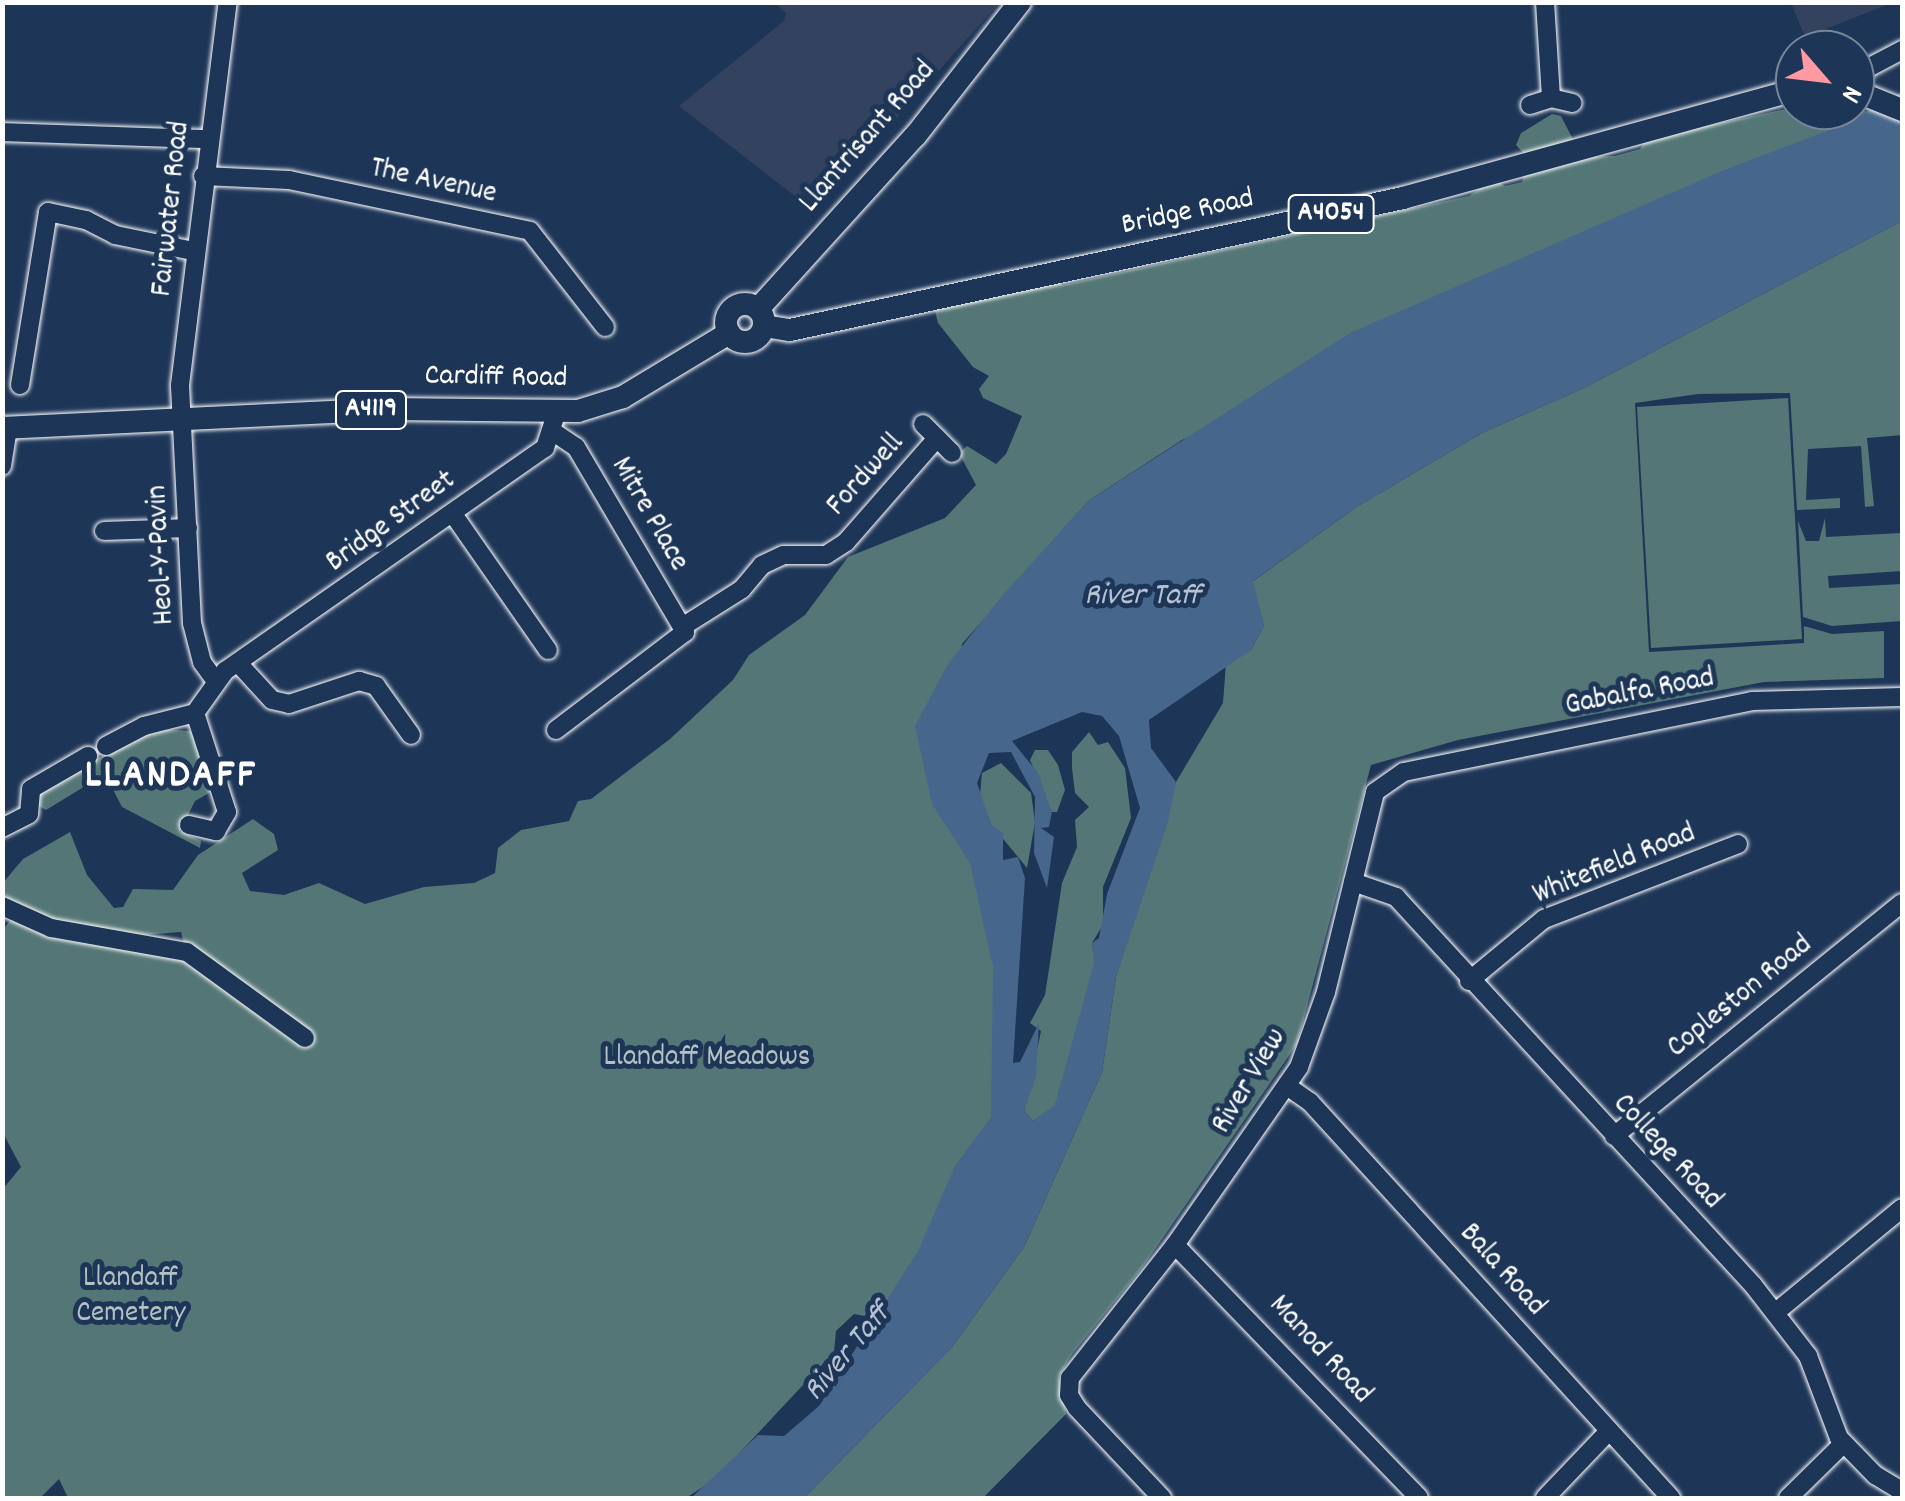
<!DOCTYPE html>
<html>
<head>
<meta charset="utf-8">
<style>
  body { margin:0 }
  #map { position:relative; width:1905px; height:1501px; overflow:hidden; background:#1d3557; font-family:Dekko,sans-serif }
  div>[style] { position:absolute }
  .built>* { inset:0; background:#33425e }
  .green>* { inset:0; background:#547676 }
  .water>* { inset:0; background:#47668c }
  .roads { filter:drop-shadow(0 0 2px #fff) drop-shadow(0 0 2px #fff) }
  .minor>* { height:18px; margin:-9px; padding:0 9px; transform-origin:9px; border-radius:9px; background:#1d3557 }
  .major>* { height:22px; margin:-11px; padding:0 11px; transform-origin:11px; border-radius:11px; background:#1d3557 }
  .major>.ring { margin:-11px; padding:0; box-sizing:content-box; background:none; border:22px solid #1d3557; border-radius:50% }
  span { translate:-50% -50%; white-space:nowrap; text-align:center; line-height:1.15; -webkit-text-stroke:10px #1d3557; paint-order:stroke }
  .shield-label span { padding:2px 8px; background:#1d3557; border:2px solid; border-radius:8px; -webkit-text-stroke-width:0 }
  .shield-label { font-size:28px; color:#fff; font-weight:700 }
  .street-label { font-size:30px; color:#fff }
  .park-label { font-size:30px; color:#b2c1c1 }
  .water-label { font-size:32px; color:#b5c2d1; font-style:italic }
  .district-label { font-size:40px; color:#fff; font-weight:700; letter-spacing:2.5px }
  .frame { position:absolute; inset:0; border:5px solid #fff; pointer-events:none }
  .north { position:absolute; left:1775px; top:30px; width:100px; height:100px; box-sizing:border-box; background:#1d3557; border:2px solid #77869a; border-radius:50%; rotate:118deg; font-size:28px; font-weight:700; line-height:40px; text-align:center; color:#fff }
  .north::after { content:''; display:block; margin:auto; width:35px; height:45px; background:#ff9aa2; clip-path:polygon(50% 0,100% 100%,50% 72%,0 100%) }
</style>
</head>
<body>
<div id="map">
  <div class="built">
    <i style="clip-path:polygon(775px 3px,999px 3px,814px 211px,679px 106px,784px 21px,786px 13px)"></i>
    <i style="clip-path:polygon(1791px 3px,1892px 3px,1805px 37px)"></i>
  </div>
  <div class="green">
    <i style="clip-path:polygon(1795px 107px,1855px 108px,1867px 112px,1867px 119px,1182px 440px,1088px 501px,962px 644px,952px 824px,995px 914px,996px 1113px,895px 1297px,870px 1317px,854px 1314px,836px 1331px,834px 1352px,715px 1479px,686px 1498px,68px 1498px,59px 1479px,40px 1498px,3px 1498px,2px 1190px,21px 1167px,3px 1133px,3px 929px,11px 920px,41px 932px,185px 948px,181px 932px,142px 935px,66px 925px,6px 900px,2px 884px,23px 859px,70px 832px,87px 875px,114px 908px,123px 907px,133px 889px,173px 890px,198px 855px,253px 819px,274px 834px,278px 850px,242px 873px,250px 891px,284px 895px,319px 883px,365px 904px,424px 887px,474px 883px,495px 873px,498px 848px,521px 830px,569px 821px,578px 801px,591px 799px,670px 739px,733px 680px,749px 655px,805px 615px,848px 557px,945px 518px,976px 485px,959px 453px,967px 446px,996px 464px,1006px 454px,1022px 416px,983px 398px,979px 389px,989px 376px,973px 367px,938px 323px,935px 311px,944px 293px,1052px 280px,1063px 285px,1469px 196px,1494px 179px,1505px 186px,1522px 182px,1529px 159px,1516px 145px,1521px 133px,1552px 114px,1561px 116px,1582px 157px,1615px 156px,1640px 149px,1646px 139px)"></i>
    <i style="clip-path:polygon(1902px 221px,1902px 435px,1867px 438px,1874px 506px,1865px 507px,1861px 446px,1808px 449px,1806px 500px,1840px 498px,1840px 508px,1797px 510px,1790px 393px,1698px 394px,1635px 403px,1649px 652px,1804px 643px,1804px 626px,1832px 634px,1884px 631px,1884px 678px,1764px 682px,1458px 740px,1371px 765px,1297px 1044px,1142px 1268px,1073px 1353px,1059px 1376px,1066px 1414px,983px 1498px,804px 1498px,952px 1347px,1024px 1247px,1102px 1072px,1116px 977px,1176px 782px,1223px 703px,1226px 663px,1251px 650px,1264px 626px,1252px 582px,1358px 506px,1482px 433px,1584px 388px)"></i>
    <i style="clip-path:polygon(1788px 398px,1802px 639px,1651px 648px,1637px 407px)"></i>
    <i style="clip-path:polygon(1825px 518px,1826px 537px,1901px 533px,1902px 571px,1828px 576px,1829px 588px,1902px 584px,1902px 621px,1832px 626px,1803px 617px,1798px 521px,1806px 541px,1819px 541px)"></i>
    <i style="clip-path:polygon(150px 729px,192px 731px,214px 790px,195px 801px,180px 831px,201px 841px,200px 848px,122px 807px,105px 774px,46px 810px,37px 805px,42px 790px)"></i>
    <i style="clip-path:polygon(1089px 732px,1098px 745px,1108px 742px,1125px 768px,1131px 818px,1103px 887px,1103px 925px,1092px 943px,1095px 963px,1055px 1106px,1033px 1121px,1024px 1111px,1041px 1031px,1030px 1023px,1045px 995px,1062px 883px,1077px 847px,1075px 820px,1089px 807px,1075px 793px,1072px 768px,1072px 752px)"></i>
    <i style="clip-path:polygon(1035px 750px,1048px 750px,1058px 765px,1065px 790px,1057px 812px,1052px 812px,1030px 760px)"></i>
    <i style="clip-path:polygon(1001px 763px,1031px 793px,1035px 822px,1027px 868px,991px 824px,980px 795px,982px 773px)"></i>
  </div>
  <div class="water">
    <i style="clip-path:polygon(evenodd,1902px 92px,1902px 221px,1584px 388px,1482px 433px,1358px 506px,1253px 581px,1264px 626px,1251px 650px,1149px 720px,1151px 748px,1176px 782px,1168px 822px,1116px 977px,1102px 1072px,1024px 1247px,952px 1347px,804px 1498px,691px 1498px,758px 1435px,784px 1436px,819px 1406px,918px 1251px,955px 1166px,991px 1117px,993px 967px,970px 863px,932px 804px,915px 726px,948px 664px,1001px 597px,1088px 501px,1350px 333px,1724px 170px,1843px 125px,1902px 92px,1082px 712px,1102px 716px,1119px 736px,1140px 808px,1107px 894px,1099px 938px,1092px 943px,1094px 963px,1055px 1105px,1033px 1121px,1024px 1111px,1036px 1077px,1039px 1023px,1020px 1062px,1013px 1063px,1025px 878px,1018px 857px,1003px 860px,1003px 833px,991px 824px,977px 783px,989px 753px,1011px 752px,1035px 797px,1034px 853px,1047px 888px,1054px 837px,1041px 828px,1049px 827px,1052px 812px,1038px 773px,1012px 741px,1082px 712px)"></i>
  </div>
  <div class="roads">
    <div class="minor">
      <i style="left:1545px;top:2px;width:96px;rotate:86.4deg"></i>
      <i style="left:1551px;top:98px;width:22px;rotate:13deg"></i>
      <i style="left:1858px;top:91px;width:23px;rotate:-70deg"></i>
      <i style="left:1866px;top:69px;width:41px;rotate:-27.8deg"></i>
      <i style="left:1530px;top:105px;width:22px;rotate:-18deg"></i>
      <i style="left:2px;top:132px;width:205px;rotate:2deg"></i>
      <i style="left:203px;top:176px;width:86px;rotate:2.7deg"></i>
      <i style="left:289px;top:180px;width:246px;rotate:11.9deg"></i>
      <i style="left:530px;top:231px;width:122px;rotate:52deg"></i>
      <i style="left:20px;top:385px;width:175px;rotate:-80.8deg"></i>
      <i style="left:48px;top:212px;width:39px;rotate:12deg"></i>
      <i style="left:86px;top:220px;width:33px;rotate:27deg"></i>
      <i style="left:115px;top:235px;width:80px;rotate:11.6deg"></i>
      <i style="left:923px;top:424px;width:41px;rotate:45deg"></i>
      <i style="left:555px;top:433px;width:25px;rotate:34deg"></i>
      <i style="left:576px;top:447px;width:215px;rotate:59.5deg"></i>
      <i style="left:685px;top:632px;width:162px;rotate:142.8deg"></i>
      <i style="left:2px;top:466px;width:39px;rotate:-81deg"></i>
      <i style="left:453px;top:514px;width:166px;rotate:55.1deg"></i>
      <i style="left:104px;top:531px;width:84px;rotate:-2deg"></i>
      <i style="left:682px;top:627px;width:71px;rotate:-32.3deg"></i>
      <i style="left:742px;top:589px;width:31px;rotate:-50deg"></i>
      <i style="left:762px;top:565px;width:23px;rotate:-25deg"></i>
      <i style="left:783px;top:555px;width:43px"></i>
      <i style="left:826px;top:555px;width:24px;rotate:-33deg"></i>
      <i style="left:846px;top:542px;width:138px;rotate:-48.8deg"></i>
      <i style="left:238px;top:663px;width:50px;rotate:47.4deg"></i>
      <i style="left:272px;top:700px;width:17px;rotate:13deg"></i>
      <i style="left:289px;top:704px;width:74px;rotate:-18.2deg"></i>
      <i style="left:359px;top:681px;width:18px;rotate:16deg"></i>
      <i style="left:376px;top:686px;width:60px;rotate:54.5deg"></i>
      <i style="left:215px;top:680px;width:22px;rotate:-126deg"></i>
      <i style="left:202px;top:662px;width:40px;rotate:-104.4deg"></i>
      <i style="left:192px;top:623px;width:238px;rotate:-92.9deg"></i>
      <i style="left:180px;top:385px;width:386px;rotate:-82.9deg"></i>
      <i style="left:106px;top:746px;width:43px;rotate:-27.8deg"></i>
      <i style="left:144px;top:726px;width:53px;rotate:-14.3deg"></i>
      <i style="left:195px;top:713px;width:52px;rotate:-54.5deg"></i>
      <i style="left:225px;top:671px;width:390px;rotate:-34.9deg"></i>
      <i style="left:545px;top:448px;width:38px;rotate:-72deg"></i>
      <i style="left:189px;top:825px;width:28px;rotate:13deg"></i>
      <i style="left:216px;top:831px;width:22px;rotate:-60deg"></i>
      <i style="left:227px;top:812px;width:104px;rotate:-107.9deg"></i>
      <i style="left:2px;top:828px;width:30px;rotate:-27deg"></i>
      <i style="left:29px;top:814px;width:25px;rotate:-85deg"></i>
      <i style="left:31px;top:789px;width:66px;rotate:-30.1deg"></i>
      <i style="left:1353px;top:882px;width:46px;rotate:19.2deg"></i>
      <i style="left:1396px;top:897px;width:527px;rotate:47.38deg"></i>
      <i style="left:1753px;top:1285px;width:90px;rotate:52.2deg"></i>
      <i style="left:1808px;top:1356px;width:88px;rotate:69.3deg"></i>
      <i style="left:1839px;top:1438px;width:52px;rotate:45.8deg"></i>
      <i style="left:1875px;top:1475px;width:31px;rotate:31deg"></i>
      <i style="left:2px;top:906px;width:54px;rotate:24.2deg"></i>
      <i style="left:51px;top:928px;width:138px;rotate:10deg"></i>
      <i style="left:187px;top:952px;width:146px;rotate:36.1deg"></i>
      <i style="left:1469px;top:981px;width:97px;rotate:-39.6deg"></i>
      <i style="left:1544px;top:919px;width:208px;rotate:-21.1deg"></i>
      <i style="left:1287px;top:1086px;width:28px;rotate:35deg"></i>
      <i style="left:1310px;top:1102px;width:536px;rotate:47.65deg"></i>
      <i style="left:1614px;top:1136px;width:370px;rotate:-39deg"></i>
      <i style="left:1175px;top:1245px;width:351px;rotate:46deg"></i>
      <i style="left:1776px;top:1312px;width:163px;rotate:-39.5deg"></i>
      <i style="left:1162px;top:1498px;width:124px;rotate:-133.4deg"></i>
      <i style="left:1077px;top:1408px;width:15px;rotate:-122deg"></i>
      <i style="left:1069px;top:1395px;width:17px;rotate:-87deg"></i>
      <i style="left:1070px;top:1378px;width:169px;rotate:-51.7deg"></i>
      <i style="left:1175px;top:1245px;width:217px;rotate:-55.1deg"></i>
      <i style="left:1299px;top:1067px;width:80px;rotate:-70.2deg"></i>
      <i style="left:1326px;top:992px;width:206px;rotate:-76.2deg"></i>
      <i style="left:1375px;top:792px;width:35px;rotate:-35deg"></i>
      <i style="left:1404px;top:772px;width:355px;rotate:-11.5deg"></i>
      <i style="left:1752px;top:701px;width:150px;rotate:-1.5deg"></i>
      <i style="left:1545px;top:1498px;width:93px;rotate:-46.3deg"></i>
      <i style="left:1788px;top:1498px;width:77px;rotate:-44.5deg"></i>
    </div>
    <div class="major">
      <i style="left:1855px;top:91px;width:51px;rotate:22deg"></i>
      <i class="ring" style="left:726px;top:304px;width:16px;height:16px"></i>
      <i style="left:758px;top:309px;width:235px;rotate:-47.8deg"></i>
      <i style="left:916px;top:135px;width:169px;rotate:-52deg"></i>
      <i style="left:764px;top:326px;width:26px;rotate:9deg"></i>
      <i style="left:790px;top:330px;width:627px;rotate:-12.15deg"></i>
      <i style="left:1403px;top:198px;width:407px;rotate:-15.4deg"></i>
      <i style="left:2px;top:428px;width:386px;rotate:-2.8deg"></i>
      <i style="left:388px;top:409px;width:190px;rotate:0.6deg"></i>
      <i style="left:578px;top:411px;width:47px;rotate:-17.3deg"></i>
      <i style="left:623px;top:397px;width:124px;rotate:-31.1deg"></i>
    </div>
  </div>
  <div class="shield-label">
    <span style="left:1331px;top:214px">A4054</span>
    <span style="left:371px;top:410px">A4119</span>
  </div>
  <div class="street-label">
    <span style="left:869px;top:138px;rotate:-49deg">Llantrisant Road</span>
    <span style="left:433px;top:183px;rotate:12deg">The Avenue</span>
    <span style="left:173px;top:209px;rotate:-84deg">Fairwater Road</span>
    <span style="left:1188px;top:214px;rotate:-12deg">Bridge Road</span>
    <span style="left:496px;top:379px;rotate:1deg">Cardiff Road</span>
    <span style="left:867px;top:476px;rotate:-48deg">Fordwell</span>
    <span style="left:648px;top:515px;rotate:60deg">Mitre Place</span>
    <span style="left:392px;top:523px;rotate:-36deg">Bridge Street</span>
    <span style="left:163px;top:555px;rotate:-93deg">Heol-Y-Pavin</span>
    <span style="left:1640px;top:694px;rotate:-11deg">Gabalfa Road</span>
    <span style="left:1615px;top:866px;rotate:-22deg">Whitefield Road</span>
    <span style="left:1741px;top:998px;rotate:-39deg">Copleston Road</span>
    <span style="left:1251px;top:1082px;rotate:-59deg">River View</span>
    <span style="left:1666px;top:1153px;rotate:47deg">College Road</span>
    <span style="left:1501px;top:1271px;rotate:48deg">Bala Road</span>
    <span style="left:1319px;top:1351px;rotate:47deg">Manod Road</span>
  </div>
  <div class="park-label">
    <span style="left:707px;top:1059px">Llandaff Meadows</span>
    <span style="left:131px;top:1297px">Llandaff<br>Cemetery</span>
  </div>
  <div class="water-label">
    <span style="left:1143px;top:597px">River Taff</span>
    <span style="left:849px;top:1353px;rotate:-50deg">River Taff</span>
  </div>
  <div class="district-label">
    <span style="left:171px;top:778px">LLANDAFF</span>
  </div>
  <div class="frame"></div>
  <div class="north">N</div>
</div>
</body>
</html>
